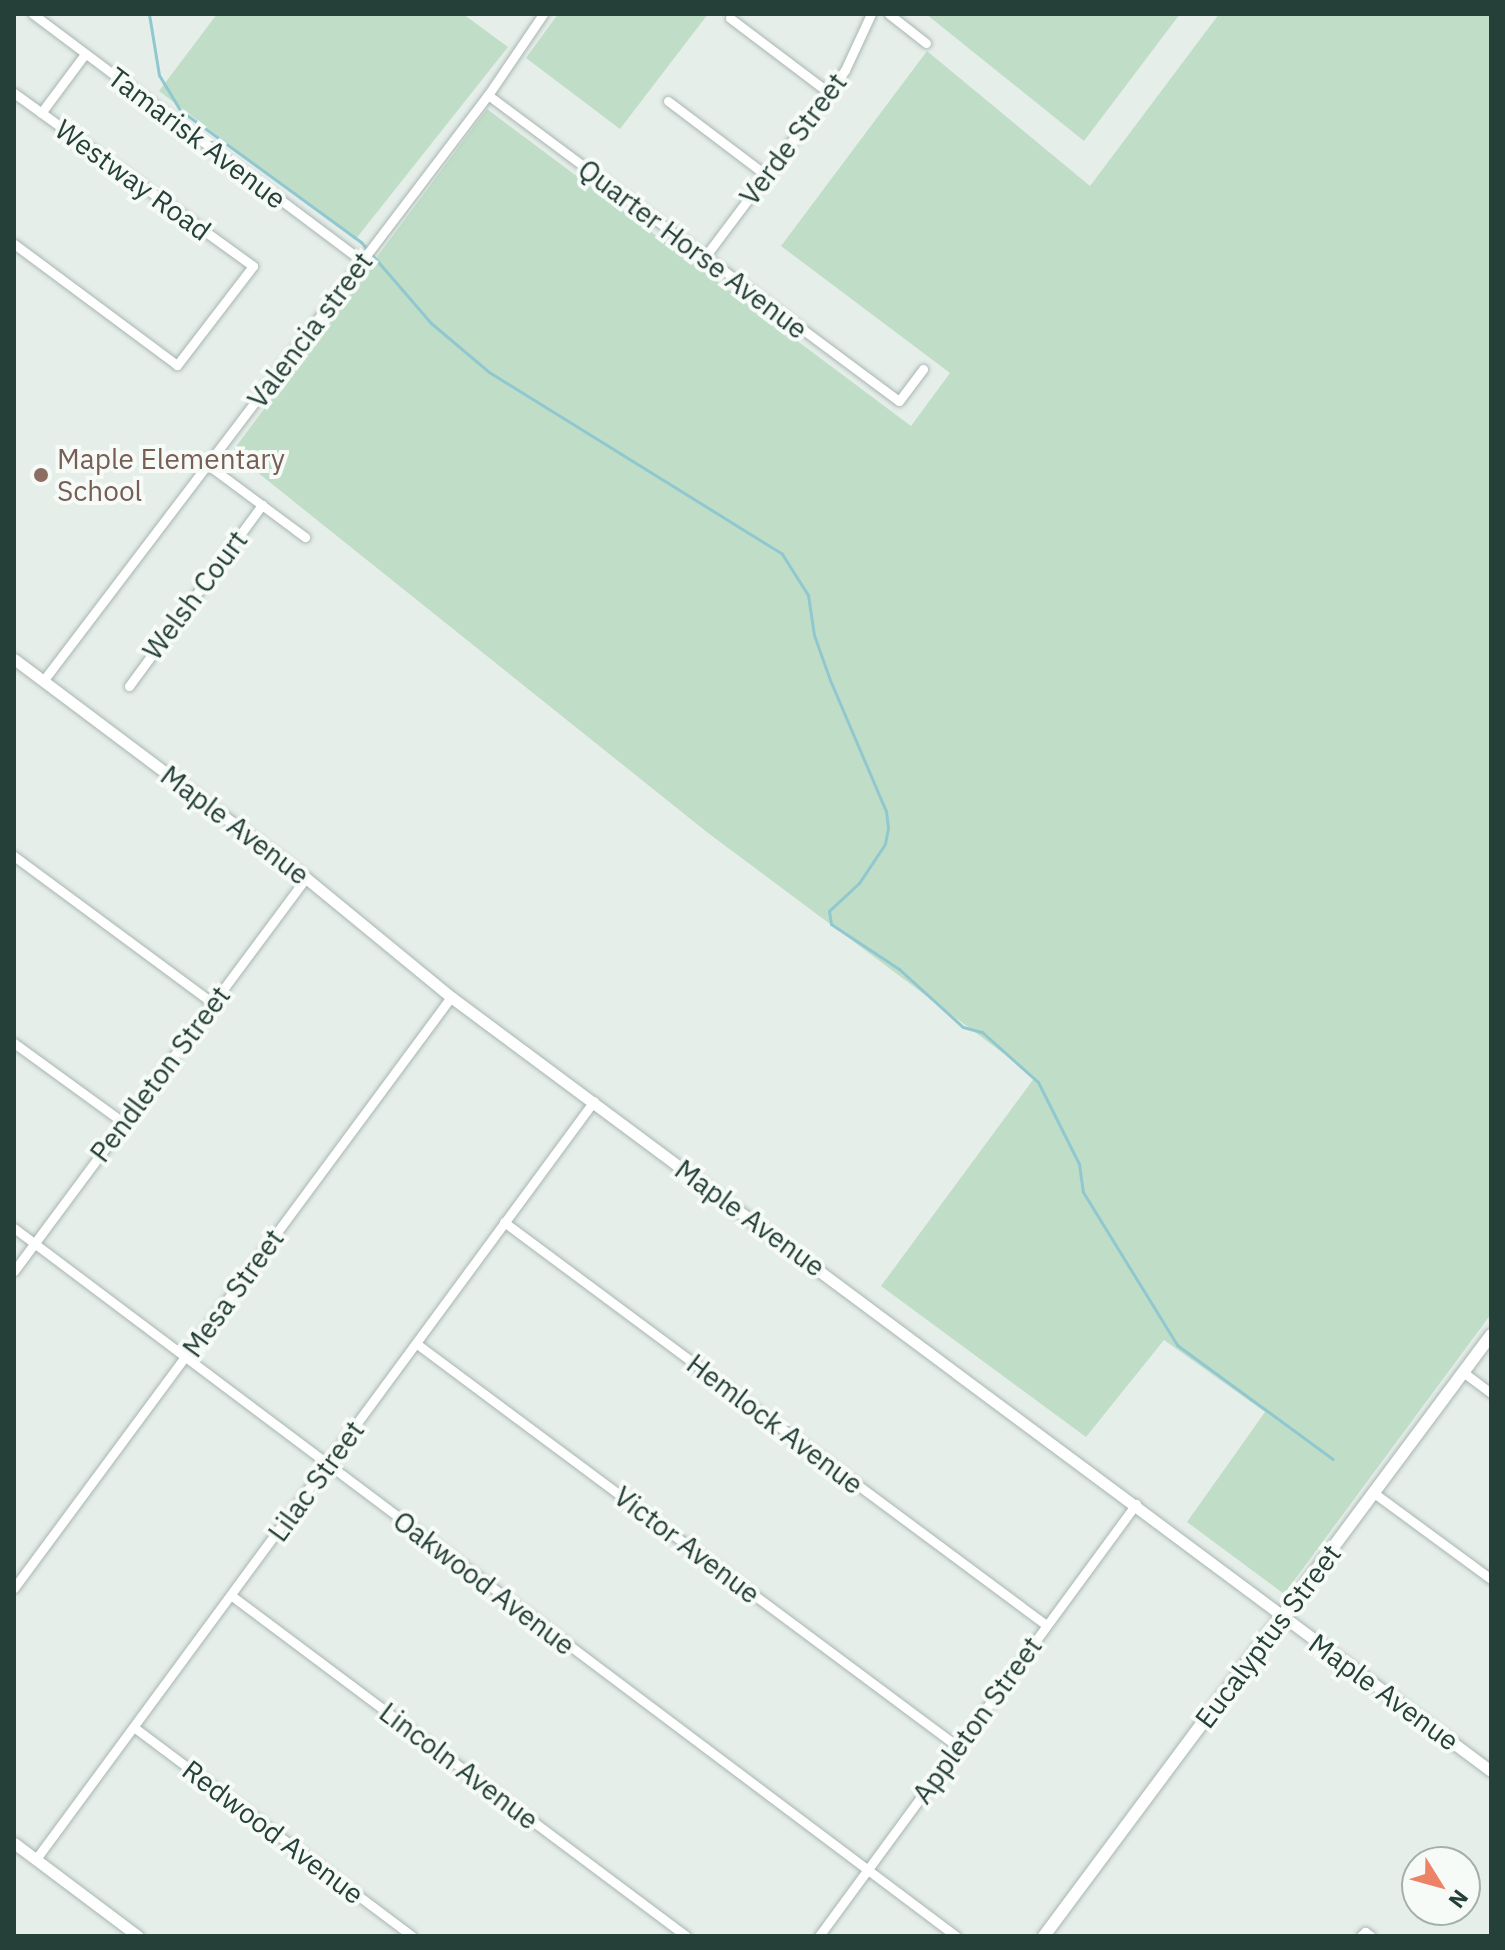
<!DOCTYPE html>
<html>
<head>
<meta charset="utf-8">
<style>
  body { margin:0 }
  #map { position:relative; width:1505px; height:1950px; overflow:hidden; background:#e6eeea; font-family:"IBM Plex Sans",sans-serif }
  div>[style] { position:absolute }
  .green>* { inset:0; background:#c0dec7 }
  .stream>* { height:3px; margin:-1.5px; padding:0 1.5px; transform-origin:1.5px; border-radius:1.5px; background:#91c8d0 }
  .roads { filter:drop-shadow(0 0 2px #a8b6b1) drop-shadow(0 0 2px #a8b6b1) }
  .minor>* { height:9px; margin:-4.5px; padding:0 4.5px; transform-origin:4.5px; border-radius:4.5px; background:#fff }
  .tertiary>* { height:11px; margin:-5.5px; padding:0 5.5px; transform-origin:5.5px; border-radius:5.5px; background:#fff }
  .secondary>* { height:12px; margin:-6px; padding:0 6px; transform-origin:6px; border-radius:6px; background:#fff }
  .dots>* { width:22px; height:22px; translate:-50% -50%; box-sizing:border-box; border:4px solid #f7fbf8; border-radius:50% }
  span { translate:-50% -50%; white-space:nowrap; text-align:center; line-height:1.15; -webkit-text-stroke:8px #f7fbf8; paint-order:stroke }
  .street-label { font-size:28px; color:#254038 }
  .education-label { font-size:28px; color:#785e54 }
  .left { translate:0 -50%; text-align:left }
  .frame { position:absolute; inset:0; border:16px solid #254038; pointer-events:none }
  .north { position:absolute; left:1401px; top:1846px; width:80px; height:80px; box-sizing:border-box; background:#f7fbf8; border:2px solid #a3b0ab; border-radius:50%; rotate:127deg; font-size:22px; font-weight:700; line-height:32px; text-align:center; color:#254038 }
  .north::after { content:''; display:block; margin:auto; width:28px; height:36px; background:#ec8366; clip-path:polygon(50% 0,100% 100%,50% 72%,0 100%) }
</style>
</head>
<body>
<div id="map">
  <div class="green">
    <i style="clip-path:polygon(217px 14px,463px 14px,508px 47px,355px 240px,159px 91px)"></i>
    <i style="clip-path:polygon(558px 14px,708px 14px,620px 129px,526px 58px)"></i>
    <i style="clip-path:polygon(926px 14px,1180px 14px,1084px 141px)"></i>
    <i style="clip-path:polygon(1219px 14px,1491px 14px,1491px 1314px,1284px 1594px,1187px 1522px,1265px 1412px,1164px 1340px,1086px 1437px,881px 1286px,1035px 1077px,708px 833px,232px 452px,487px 109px,911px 426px,950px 373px,781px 246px,927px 51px,1090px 186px)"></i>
  </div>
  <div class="stream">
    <i style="left:149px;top:14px;width:62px;rotate:80.7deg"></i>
    <i style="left:159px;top:75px;width:41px;rotate:59deg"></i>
    <i style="left:180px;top:110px;width:224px;rotate:36.1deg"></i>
    <i style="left:361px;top:242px;width:107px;rotate:49.2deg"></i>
    <i style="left:431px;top:323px;width:76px;rotate:40.2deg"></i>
    <i style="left:489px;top:372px;width:345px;rotate:31.8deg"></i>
    <i style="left:782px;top:554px;width:49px;rotate:57.6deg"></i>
    <i style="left:808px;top:595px;width:40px;rotate:81.5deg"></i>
    <i style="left:814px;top:635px;width:48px;rotate:70.4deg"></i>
    <i style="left:830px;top:680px;width:142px;rotate:66.9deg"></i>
    <i style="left:886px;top:811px;width:17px;rotate:83deg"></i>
    <i style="left:888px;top:828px;width:16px;rotate:101deg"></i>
    <i style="left:885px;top:844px;width:47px;rotate:123.7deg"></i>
    <i style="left:859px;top:883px;width:41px;rotate:137deg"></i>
    <i style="left:829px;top:911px;width:13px;rotate:81deg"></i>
    <i style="left:831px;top:924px;width:82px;rotate:33.5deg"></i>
    <i style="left:899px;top:969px;width:86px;rotate:42.2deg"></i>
    <i style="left:963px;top:1027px;width:20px;rotate:15deg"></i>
    <i style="left:982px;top:1032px;width:75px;rotate:41.8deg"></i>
    <i style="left:1038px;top:1082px;width:92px;rotate:63.4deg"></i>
    <i style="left:1079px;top:1164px;width:28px;rotate:82deg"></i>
    <i style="left:1083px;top:1192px;width:180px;rotate:58.4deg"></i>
    <i style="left:1177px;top:1345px;width:193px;rotate:36.2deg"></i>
  </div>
  <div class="roads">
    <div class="minor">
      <i style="left:33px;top:14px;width:410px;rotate:36.9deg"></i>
      <i style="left:889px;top:14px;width:47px;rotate:38.1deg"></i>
      <i style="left:730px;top:18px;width:123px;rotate:37.1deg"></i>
      <i style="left:14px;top:93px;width:295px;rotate:35.9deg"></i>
      <i style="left:253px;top:266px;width:125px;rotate:127.5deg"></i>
      <i style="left:177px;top:365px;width:203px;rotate:-143.4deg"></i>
      <i style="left:488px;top:95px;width:512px;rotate:36.67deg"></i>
      <i style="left:899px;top:401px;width:40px;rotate:-53deg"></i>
      <i style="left:668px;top:101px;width:123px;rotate:37.1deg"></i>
      <i style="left:41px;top:113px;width:74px;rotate:-53.3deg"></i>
      <i style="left:704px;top:258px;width:235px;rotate:-53.1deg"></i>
      <i style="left:845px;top:70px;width:62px;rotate:-65.1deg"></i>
      <i style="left:208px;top:465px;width:121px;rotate:36.6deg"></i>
      <i style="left:43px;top:681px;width:736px;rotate:-52.79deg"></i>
      <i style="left:488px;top:95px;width:98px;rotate:-55.8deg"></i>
      <i style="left:129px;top:686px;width:225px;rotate:-53.7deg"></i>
      <i style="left:14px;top:856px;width:247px;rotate:36.5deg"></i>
      <i style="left:14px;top:1043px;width:136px;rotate:36deg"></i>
      <i style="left:504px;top:1222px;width:675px;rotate:36.63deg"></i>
      <i style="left:14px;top:1228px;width:1178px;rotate:36.93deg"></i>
      <i style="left:14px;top:1271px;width:490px;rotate:-53.4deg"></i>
      <i style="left:417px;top:1344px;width:673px;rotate:36.67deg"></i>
      <i style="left:1463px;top:1372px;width:35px;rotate:37deg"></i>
      <i style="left:1374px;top:1493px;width:145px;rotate:36.3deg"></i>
      <i style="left:14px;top:1588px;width:735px;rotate:-53.52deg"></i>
      <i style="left:232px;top:1596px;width:567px;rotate:36.83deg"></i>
      <i style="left:135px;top:1728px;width:346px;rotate:36.9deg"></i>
      <i style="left:36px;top:1859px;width:941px;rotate:-53.64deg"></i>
      <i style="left:819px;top:1936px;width:536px;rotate:-53.73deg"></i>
      <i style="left:1361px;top:1936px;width:6px;rotate:-45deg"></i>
      <i style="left:1365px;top:1932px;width:7px;rotate:34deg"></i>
    </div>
    <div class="tertiary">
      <i style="left:14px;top:659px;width:365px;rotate:36.9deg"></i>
      <i style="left:306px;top:878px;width:188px;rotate:39.4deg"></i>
      <i style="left:451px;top:997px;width:1296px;rotate:36.66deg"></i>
      <i style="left:14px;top:1843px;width:155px;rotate:36.9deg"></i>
    </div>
    <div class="secondary">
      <i style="left:1044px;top:1936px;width:749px;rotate:-53.36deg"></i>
    </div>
  </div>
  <div class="dots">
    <i style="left:41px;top:475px;background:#8d6e63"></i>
  </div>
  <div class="street-label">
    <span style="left:197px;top:138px;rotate:37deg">Tamarisk Avenue</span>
    <span style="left:793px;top:139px;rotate:-53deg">Verde Street</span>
    <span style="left:133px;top:180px;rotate:36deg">Westway Road</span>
    <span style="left:693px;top:249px;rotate:37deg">Quarter Horse Avenue</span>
    <span style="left:310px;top:330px;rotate:-53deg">Valencia street</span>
    <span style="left:195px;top:595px;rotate:-53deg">Welsh Court</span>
    <span style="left:235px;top:825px;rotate:37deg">Maple Avenue</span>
    <span style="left:160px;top:1074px;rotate:-53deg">Pendleton Street</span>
    <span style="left:750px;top:1218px;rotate:36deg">Maple Avenue</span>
    <span style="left:233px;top:1293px;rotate:-54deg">Mesa Street</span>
    <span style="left:775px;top:1424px;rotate:37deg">Hemlock Avenue</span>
    <span style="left:316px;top:1481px;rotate:-54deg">Lilac Street</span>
    <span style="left:687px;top:1545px;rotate:37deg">Victor Avenue</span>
    <span style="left:484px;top:1583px;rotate:37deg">Oakwood Avenue</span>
    <span style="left:1268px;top:1636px;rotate:-53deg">Eucalyptus Street</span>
    <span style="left:1384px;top:1692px;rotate:36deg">Maple Avenue</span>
    <span style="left:977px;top:1720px;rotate:-54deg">Appleton Street</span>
    <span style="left:459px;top:1766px;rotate:37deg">Lincoln Avenue</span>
    <span style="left:273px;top:1832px;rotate:37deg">Redwood Avenue</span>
  </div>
  <div class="education-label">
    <span class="left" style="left:57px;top:475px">Maple Elementary<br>School</span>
  </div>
  <div class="frame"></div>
  <div class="north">N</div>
</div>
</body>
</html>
